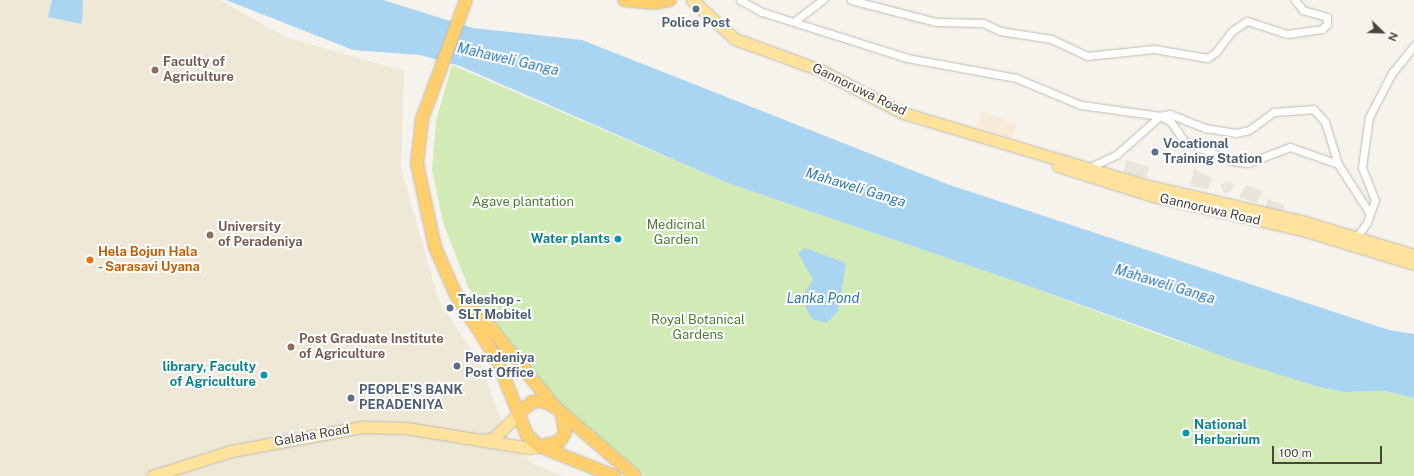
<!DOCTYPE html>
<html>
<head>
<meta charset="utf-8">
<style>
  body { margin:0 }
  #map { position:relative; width:1414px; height:476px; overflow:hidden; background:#f6f3ec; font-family:"Public Sans",sans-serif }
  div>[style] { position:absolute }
  .residential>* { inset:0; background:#eae5da }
  .round { border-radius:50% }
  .commercial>* { inset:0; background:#f7ead8 }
  .education>* { inset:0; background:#efe8d6 }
  .green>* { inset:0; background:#d2eab5 }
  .water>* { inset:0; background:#a9d4f2 }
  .roads { filter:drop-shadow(0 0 1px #c2bbae) drop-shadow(0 0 1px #c2bbae) }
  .street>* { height:7px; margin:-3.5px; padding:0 3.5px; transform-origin:3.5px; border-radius:3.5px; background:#fff }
  .primary>* { height:11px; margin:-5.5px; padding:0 5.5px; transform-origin:5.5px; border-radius:5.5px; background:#ffe39c }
  .highway>* { height:12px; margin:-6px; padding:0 6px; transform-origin:6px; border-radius:6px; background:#ffcf6e }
  .dots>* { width:11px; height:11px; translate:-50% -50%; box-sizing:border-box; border:2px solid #fff; border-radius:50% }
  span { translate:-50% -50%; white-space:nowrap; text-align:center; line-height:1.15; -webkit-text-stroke:4px #fff; paint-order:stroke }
  .service-label { font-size:13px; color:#4e5e75; font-weight:700 }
  .left { translate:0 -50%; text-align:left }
  .education-label { font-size:13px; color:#785e54; font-weight:700 }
  .street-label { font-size:13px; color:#4b4439 }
  .park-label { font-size:13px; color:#4a7f2a }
  .culture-label { font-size:13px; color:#0d838f; font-weight:700 }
  .right { translate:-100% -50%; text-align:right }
  .food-label { font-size:13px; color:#c56008; font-weight:700 }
  .water-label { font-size:14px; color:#2e7ab2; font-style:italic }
  .north { position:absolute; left:1362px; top:12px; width:40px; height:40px; -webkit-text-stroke:3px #fff; paint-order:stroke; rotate:113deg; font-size:11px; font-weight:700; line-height:16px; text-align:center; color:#4b4439 }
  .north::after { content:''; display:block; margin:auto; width:14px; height:18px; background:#4b4439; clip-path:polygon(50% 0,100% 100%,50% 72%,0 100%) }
  .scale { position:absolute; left:1272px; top:446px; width:110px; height:18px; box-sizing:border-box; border:2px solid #4b4439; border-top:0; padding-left:5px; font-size:12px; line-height:14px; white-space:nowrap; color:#4b4439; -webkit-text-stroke:3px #fff; paint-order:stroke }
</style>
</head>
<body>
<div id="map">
  <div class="residential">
    <i style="clip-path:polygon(1126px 160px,1149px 167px,1146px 179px,1124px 173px)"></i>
    <i style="clip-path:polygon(1194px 169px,1212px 178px,1208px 189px,1190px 186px)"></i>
    <i class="round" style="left:1221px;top:181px;width:12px;height:12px"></i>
    <i style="clip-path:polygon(1246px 185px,1263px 191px,1257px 203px,1239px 197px)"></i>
    <i style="clip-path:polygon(1268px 199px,1284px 205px,1281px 214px,1265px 209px)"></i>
  </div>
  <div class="commercial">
    <i style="clip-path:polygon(982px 111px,1017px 125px,1012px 139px,976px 126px)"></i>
  </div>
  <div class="education">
    <i style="clip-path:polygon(0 0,220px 0,285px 37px,404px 71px,401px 169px,439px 301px,481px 365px,509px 440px,533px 464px,563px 476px,0 476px)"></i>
  </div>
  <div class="green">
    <i style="clip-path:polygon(452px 65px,725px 182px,1029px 286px,1165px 337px,1319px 387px,1345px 392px,1385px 391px,1414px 398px,1414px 476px,645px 476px,548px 393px,468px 287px,443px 222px,432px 169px,436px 121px)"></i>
  </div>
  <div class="water">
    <i style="clip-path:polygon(52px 0,83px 0,82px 24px,48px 17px)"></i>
    <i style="clip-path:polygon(226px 0,383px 0,473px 28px,582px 40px,947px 184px,1389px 330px,1414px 334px,1414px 398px,1385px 391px,1345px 392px,1319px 387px,1236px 361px,1029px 286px,725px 182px,460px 66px,420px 55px,353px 50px)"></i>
    <i style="clip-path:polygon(805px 248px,846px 263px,838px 311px,827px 323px,812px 319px,804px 304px,805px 292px,813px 280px,798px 253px)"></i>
  </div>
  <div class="roads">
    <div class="street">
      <i style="left:740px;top:0;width:25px;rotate:29deg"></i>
      <i style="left:762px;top:12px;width:152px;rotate:17.6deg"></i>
      <i style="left:907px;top:58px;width:111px;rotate:10.4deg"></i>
      <i style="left:1016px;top:78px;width:70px;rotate:22.6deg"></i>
      <i style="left:1081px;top:105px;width:80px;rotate:7.9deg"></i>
      <i style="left:1160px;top:116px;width:13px;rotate:29deg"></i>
      <i style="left:1171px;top:122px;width:24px;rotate:55deg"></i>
      <i style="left:1185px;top:142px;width:51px;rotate:22deg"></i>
      <i style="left:1232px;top:161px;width:16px;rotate:7deg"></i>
      <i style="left:1248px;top:163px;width:45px;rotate:-20.9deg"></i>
      <i style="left:1290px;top:147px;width:51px;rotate:19.5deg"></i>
      <i style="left:851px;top:0;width:88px;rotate:14.5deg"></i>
      <i style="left:936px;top:22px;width:47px;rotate:1.2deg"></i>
      <i style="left:983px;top:23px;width:19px;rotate:25deg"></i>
      <i style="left:1000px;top:31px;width:52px;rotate:8.9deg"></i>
      <i style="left:1051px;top:39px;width:40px;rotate:25deg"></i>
      <i style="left:1087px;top:56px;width:67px;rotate:-6deg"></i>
      <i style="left:1154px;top:49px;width:54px;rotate:9.6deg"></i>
      <i style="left:1207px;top:58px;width:11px;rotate:-34deg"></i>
      <i style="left:1216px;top:52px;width:26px;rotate:-53deg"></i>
      <i style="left:1232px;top:31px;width:18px;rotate:-34deg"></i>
      <i style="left:1247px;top:21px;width:42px;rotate:18deg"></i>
      <i style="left:1287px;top:34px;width:35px;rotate:-8deg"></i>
      <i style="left:1322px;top:29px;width:7px;rotate:-45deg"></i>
      <i style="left:1327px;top:24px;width:7px;rotate:-90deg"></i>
      <i style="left:1327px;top:17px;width:25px;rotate:-164deg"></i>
      <i style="left:1303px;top:10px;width:13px;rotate:-129deg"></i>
      <i style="left:796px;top:20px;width:34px;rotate:-37deg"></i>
      <i style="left:1088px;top:168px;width:31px;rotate:-25deg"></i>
      <i style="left:1116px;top:155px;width:59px;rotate:-41.6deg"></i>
      <i style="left:1160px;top:116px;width:10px;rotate:-11deg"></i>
      <i style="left:1170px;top:114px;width:38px;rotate:22deg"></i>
      <i style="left:1205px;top:128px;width:31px;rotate:9deg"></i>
      <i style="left:1236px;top:133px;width:13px;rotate:-13deg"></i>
      <i style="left:1249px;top:130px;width:31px;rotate:-36deg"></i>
      <i style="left:1274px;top:112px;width:39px;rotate:-4deg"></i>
      <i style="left:1313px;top:109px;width:18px;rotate:47deg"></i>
      <i style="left:1325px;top:122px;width:44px;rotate:72.8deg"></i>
      <i style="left:1338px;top:164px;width:59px;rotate:57.4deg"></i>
      <i style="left:1356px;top:238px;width:19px;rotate:-55deg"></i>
      <i style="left:1367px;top:222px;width:23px;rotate:-70deg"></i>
      <i style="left:1375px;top:200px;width:35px;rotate:-112deg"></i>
      <i style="left:1362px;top:167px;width:50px;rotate:-82deg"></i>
      <i style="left:1369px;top:117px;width:50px;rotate:-62.4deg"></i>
      <i style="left:1392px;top:73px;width:35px;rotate:-51deg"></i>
    </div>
    <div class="primary">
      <i style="left:692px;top:0;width:58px;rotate:42.2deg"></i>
      <i style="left:735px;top:39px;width:90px;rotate:20deg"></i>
      <i style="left:820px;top:70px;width:93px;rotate:27.4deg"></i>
      <i style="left:903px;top:113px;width:252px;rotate:16.6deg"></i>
      <i style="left:1145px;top:185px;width:164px;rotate:13deg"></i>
      <i style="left:1305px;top:222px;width:114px;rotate:16.8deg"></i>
      <i style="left:1058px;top:166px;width:100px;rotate:17.5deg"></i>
      <i style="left:1153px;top:196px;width:154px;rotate:12.8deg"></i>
      <i style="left:1303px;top:230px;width:116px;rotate:17deg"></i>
      <i style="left:482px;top:440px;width:12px;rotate:-9deg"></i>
      <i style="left:494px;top:438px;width:34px;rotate:-45deg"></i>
      <i style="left:152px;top:476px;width:83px;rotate:-17.6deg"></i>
      <i style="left:231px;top:451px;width:133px;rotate:-10.4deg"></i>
      <i style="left:362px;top:427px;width:44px;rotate:1.3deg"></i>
      <i style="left:406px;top:428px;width:125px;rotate:9.2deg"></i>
      <i style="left:529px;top:448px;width:10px;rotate:-11deg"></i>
    </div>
    <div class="highway">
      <i style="left:466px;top:0;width:127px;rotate:110.3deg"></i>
      <i style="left:422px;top:119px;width:45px;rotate:96.3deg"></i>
      <i style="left:417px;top:164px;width:85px;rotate:77.8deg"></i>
      <i style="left:435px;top:247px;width:52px;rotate:66.4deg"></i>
      <i style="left:456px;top:295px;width:76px;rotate:57.4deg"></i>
      <i style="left:497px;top:359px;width:82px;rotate:68.5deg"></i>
      <i style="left:527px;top:435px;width:16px;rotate:43deg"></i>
      <i style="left:539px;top:446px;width:81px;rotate:21.8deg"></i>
      <i style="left:624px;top:0;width:29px;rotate:6deg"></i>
      <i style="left:653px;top:3px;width:17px;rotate:-10deg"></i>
      <i style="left:472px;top:305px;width:132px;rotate:50.9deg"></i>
      <i style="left:555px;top:407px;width:106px;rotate:40.8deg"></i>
      <i style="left:518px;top:414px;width:18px;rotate:-41deg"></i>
      <i style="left:532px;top:402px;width:10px;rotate:-6deg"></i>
      <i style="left:542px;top:401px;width:12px;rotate:24deg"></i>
      <i style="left:542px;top:446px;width:19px;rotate:-16deg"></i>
      <i style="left:560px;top:441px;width:9px;rotate:-58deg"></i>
      <i style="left:565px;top:433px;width:19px;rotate:-99deg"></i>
    </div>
  </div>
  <div class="dots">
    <i style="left:696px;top:9px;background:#5c6f8a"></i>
    <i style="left:155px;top:70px;background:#8d6e63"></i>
    <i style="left:1155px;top:152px;background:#5c6f8a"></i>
    <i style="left:210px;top:235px;background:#8d6e63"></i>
    <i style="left:618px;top:239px;background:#0f9aa8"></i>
    <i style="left:90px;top:260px;background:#e8710a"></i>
    <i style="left:450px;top:308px;background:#5c6f8a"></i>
    <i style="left:291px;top:347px;background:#8d6e63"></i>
    <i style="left:457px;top:366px;background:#5c6f8a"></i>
    <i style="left:264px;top:375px;background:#0f9aa8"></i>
    <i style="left:351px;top:398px;background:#5c6f8a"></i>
    <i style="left:1186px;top:433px;background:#0f9aa8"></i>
  </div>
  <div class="service-label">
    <span style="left:696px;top:23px">Police Post</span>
    <span class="left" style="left:1163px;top:152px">Vocational<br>Training Station</span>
    <span class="left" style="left:458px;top:308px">Teleshop -<br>SLT Mobitel</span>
    <span class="left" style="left:465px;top:366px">Peradeniya<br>Post Office</span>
    <span class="left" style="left:359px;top:398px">PEOPLE'S BANK<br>PERADENIYA</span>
  </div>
  <div class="education-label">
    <span class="left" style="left:163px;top:70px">Faculty of<br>Agriculture</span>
    <span class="left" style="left:218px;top:235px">University<br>of Peradeniya</span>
    <span class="left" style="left:299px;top:347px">Post Graduate Institute<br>of Agriculture</span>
  </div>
  <div class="street-label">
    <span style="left:859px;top:90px;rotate:26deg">Gannoruwa Road</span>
    <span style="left:1210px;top:210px;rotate:13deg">Gannoruwa Road</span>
    <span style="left:312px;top:436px;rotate:-10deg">Galaha Road</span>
  </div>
  <div class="park-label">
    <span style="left:523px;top:202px">Agave plantation</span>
    <span style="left:676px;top:233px">Medicinal<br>Garden</span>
    <span style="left:698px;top:328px">Royal Botanical<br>Gardens</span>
  </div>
  <div class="culture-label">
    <span class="right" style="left:610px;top:239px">Water plants</span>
    <span class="right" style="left:256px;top:375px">library, Faculty<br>of Agriculture</span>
    <span class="left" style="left:1194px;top:433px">National<br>Herbarium</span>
  </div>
  <div class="food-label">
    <span class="left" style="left:98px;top:260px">Hela Bojun Hala<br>- Sarasavi Uyana</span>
  </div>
  <div class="water-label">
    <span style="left:508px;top:59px;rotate:13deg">Mahaweli Ganga</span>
    <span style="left:856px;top:187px;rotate:17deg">Mahaweli Ganga</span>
    <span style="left:1165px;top:284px;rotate:17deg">Mahaweli Ganga</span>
    <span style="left:823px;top:298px">Lanka Pond</span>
  </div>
  <div class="north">N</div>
  <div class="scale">100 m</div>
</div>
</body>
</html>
